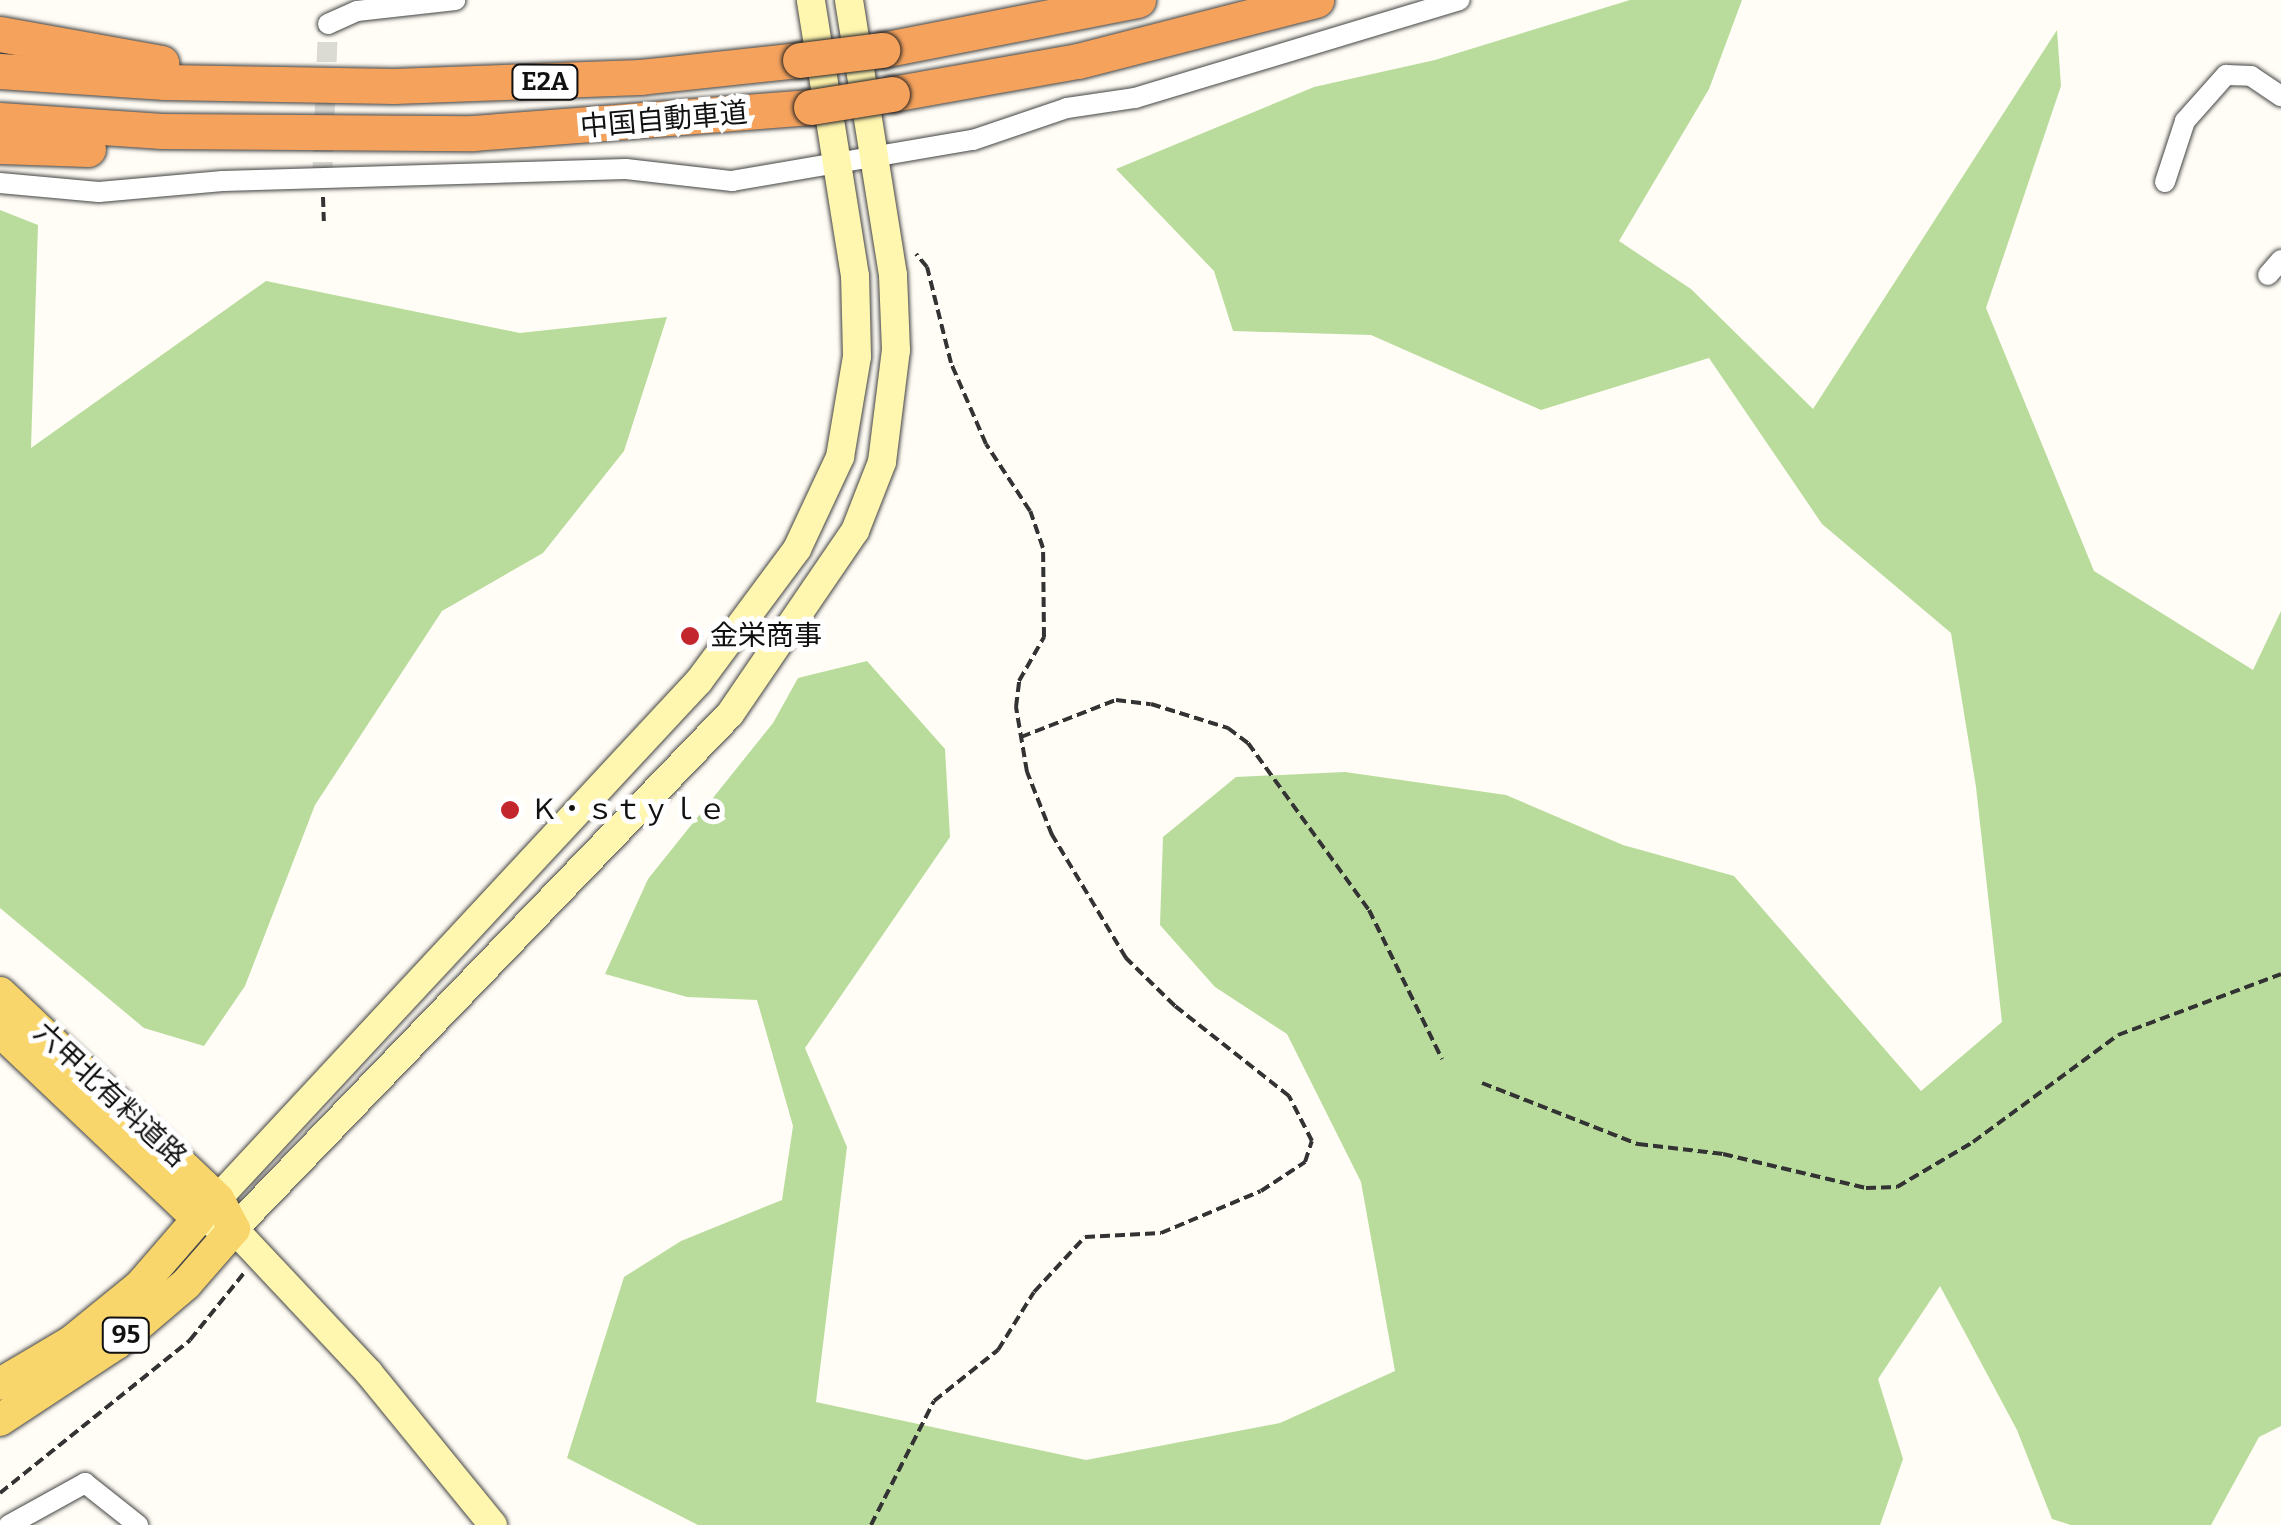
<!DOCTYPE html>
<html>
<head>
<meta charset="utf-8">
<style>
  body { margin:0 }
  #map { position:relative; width:2281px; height:1525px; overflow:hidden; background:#fffdf5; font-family:Bitter,"Noto Sans JP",serif }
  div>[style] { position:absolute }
  .forest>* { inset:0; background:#b9dc9c }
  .street-tunnel>* { height:20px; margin-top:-10px; transform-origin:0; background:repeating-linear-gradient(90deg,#dbdad3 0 20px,transparent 0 30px) }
  .path>* { height:4px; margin-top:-2px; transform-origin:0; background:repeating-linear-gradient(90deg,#333 0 10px,transparent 0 15px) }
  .roads { filter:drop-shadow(0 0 2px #444) drop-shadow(0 0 2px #444) }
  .street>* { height:20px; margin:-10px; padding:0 10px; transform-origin:10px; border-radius:10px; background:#fff }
  .secondary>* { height:28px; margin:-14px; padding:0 14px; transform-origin:14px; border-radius:14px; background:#fff6b0 }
  .primary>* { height:32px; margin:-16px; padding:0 16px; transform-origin:16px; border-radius:16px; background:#f9d66b }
  .highway>* { height:35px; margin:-17.5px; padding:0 17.5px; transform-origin:17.5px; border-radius:17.5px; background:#f5a25d }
  .bridges { filter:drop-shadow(0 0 2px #222) drop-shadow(0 0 2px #222) }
  .highway-bridge>* { height:35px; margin:-17.5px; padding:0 17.5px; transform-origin:17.5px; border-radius:17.5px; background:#f5a25d }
  .dots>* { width:28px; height:28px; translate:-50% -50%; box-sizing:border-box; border:5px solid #fff; border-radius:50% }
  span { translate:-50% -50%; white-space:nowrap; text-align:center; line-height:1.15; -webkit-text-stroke:10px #fff; paint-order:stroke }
  .shield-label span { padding:2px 8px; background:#fff; border:2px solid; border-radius:8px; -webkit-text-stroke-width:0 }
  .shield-label { font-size:25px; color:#111; font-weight:700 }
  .street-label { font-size:28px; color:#111 }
  .poi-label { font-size:28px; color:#111 }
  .left { translate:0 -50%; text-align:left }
</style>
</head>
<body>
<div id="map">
  <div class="forest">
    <i style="clip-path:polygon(1630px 0,1742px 0,1709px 89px,1619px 241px,1691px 289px,1813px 409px,2057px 30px,2061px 86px,1986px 308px,2094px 571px,2253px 670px,2281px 611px,2281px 1426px,2259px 1437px,2211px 1525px,2071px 1525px,2052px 1519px,2017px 1430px,1940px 1286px,1878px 1379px,1903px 1459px,1880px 1525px,698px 1525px,567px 1458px,624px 1277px,681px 1241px,782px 1200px,793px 1126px,757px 1000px,687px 997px,605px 974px,648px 879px,773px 723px,798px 678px,867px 661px,945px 749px,950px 837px,805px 1048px,847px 1147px,816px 1402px,1086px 1460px,1280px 1423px,1395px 1371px,1361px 1182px,1287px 1034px,1215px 987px,1160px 925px,1163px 837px,1236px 777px,1345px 772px,1506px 795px,1623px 845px,1734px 876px,1921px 1091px,2002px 1022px,1976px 787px,1951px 633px,1822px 524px,1709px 358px,1541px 410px,1371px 335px,1233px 331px,1214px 271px,1116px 169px,1314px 87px,1435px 60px)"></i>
    <i style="clip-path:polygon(0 210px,38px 225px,31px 448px,266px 281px,520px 333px,667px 317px,624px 451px,543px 553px,442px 611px,315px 805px,245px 986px,204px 1046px,144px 1028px,0 908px)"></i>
  </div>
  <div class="street-tunnel">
    <i style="left:322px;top:182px;width:158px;rotate:-87.8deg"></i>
  </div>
  <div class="path">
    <i style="left:323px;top:197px;width:24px;rotate:88deg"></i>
    <i style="left:1021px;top:737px;width:102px;rotate:-21.3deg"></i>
    <i style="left:1116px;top:700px;width:35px;rotate:7deg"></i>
    <i style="left:1151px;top:704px;width:81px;rotate:17.3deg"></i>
    <i style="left:1228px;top:728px;width:25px;rotate:37deg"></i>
    <i style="left:1248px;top:743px;width:206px;rotate:54.1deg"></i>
    <i style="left:1369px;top:910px;width:166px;rotate:63.9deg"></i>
    <i style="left:1482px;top:1083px;width:168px;rotate:21.4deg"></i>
    <i style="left:1638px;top:1144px;width:86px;rotate:6.7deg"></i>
    <i style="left:1723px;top:1154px;width:147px;rotate:13.4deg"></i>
    <i style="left:1866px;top:1188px;width:31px;rotate:-2deg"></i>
    <i style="left:1897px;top:1187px;width:88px;rotate:-30.6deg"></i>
    <i style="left:1973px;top:1142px;width:180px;rotate:-36.4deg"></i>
    <i style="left:2118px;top:1035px;width:174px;rotate:-20.5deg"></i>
    <i style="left:0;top:1493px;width:244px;rotate:-38.8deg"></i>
    <i style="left:190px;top:1340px;width:86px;rotate:-51.1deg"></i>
    <i style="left:871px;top:1525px;width:139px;rotate:-63.1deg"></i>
    <i style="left:934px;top:1401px;width:82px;rotate:-38.6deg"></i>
    <i style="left:998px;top:1350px;width:68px;rotate:-58.2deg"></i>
    <i style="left:1034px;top:1292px;width:75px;rotate:-47.2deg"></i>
    <i style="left:1085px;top:1237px;width:76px;rotate:-3deg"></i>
    <i style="left:1161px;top:1233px;width:108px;rotate:-22.8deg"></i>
    <i style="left:1261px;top:1191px;width:53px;rotate:-33.4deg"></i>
    <i style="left:1305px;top:1162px;width:22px;rotate:-72deg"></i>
    <i style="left:1312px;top:1141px;width:51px;rotate:-117.1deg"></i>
    <i style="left:1289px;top:1096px;width:145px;rotate:-141.7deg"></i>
    <i style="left:1175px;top:1006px;width:69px;rotate:-135.6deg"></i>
    <i style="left:1126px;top:958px;width:144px;rotate:-121deg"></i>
    <i style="left:1052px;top:835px;width:68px;rotate:-111.6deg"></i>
    <i style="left:1027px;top:772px;width:66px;rotate:-99.6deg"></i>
    <i style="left:1016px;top:707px;width:26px;rotate:-83deg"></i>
    <i style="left:1019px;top:681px;width:51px;rotate:-60.4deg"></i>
    <i style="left:1044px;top:637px;width:89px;rotate:-90.6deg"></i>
    <i style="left:1043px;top:548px;width:39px;rotate:-109deg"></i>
    <i style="left:1030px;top:511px;width:80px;rotate:-123.3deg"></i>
    <i style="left:986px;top:444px;width:88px;rotate:-113.4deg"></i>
    <i style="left:951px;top:363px;width:99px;rotate:-104deg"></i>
    <i style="left:927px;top:267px;width:17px;rotate:-130deg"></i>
  </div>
  <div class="roads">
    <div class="street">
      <i style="left:328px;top:24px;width:32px;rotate:-24deg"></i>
      <i style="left:357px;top:11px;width:99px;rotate:-6.4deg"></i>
      <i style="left:2165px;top:182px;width:64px;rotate:-71.8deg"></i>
      <i style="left:2185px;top:121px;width:62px;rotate:-48.3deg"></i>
      <i style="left:2226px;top:75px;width:25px;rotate:2deg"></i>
      <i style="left:2251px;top:76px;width:36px;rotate:34deg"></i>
      <i style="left:0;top:183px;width:99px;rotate:5.2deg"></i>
      <i style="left:99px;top:192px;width:124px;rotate:-5.1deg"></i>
      <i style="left:223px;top:181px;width:403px;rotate:-1.7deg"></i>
      <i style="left:626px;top:169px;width:107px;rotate:6.5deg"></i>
      <i style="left:732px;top:181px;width:244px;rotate:-9.7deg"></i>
      <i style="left:973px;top:140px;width:99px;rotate:-18.8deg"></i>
      <i style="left:1067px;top:108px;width:69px;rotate:-8.4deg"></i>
      <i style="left:1135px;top:98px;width:339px;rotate:-16.8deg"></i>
      <i style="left:2268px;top:275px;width:20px;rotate:-49deg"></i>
      <i style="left:9px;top:1525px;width:87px;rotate:-28.9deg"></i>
      <i style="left:85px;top:1483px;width:68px;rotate:38.4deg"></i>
    </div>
    <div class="secondary">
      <i style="left:206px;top:1211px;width:724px;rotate:-47.07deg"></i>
      <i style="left:699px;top:681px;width:164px;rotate:-53.4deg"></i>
      <i style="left:797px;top:549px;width:102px;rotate:-64.9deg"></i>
      <i style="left:840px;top:457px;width:102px;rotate:-80.4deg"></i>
      <i style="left:857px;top:356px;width:80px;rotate:-91.4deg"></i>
      <i style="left:855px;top:276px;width:279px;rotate:-99.1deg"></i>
      <i style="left:214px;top:1224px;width:21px;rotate:14deg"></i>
      <i style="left:234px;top:1229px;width:715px;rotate:-46.08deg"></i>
      <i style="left:730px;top:714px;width:222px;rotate:-55.7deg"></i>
      <i style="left:855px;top:531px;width:74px;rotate:-68.6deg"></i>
      <i style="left:882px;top:462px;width:113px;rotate:-82.9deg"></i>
      <i style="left:896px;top:350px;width:75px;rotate:-92.3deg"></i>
      <i style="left:893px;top:275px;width:278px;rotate:-99.1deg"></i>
      <i style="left:234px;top:1229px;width:197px;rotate:46.8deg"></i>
      <i style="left:369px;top:1373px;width:196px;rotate:50.8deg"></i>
    </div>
    <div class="primary">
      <i style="left:0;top:993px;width:300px;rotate:43.4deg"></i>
      <i style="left:218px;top:1199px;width:34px;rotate:62deg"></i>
      <i style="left:234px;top:1229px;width:73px;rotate:131.1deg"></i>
      <i style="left:186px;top:1284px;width:91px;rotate:139.5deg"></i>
      <i style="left:117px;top:1343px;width:140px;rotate:146.7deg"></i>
      <i style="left:0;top:1031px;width:273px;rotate:43.5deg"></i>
      <i style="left:198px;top:1219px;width:89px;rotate:130.9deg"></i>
      <i style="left:140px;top:1286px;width:89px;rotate:140.9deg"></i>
      <i style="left:71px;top:1342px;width:82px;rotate:149.4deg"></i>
    </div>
    <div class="highway">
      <i style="left:0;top:34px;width:164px;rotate:10.2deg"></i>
      <i style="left:882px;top:50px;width:261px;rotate:-11.1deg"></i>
      <i style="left:0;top:71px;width:165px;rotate:3.8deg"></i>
      <i style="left:165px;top:82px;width:229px;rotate:1deg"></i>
      <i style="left:394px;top:86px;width:246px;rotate:-2.1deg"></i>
      <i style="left:640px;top:77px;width:161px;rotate:-6.1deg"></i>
      <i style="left:892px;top:94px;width:189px;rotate:-10.1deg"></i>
      <i style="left:1078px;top:61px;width:246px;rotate:-14.4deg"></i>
      <i style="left:0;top:120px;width:162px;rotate:3.9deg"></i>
      <i style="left:162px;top:131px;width:311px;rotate:0.4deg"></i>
      <i style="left:473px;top:133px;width:339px;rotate:-4.4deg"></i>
      <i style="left:0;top:146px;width:88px;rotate:2deg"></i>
    </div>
  </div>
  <div class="bridges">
    <div class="highway-bridge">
      <i style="left:800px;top:60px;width:83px;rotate:-7deg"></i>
      <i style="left:811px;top:107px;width:82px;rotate:-9.1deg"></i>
    </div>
  </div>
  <div class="dots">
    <i style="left:690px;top:636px;background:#c4262e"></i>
    <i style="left:510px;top:810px;background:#c4262e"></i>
  </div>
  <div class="shield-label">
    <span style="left:545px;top:82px">E2A</span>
    <span style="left:126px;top:1335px">95</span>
  </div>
  <div class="street-label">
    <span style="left:664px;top:120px;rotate:-5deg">中国自動車道</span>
    <span style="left:110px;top:1095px;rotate:43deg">六甲北有料道路</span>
  </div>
  <div class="poi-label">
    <span class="left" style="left:710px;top:636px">金栄商事</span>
    <span class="left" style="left:530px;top:810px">Ｋ・ｓｔｙｌｅ</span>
  </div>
</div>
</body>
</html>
